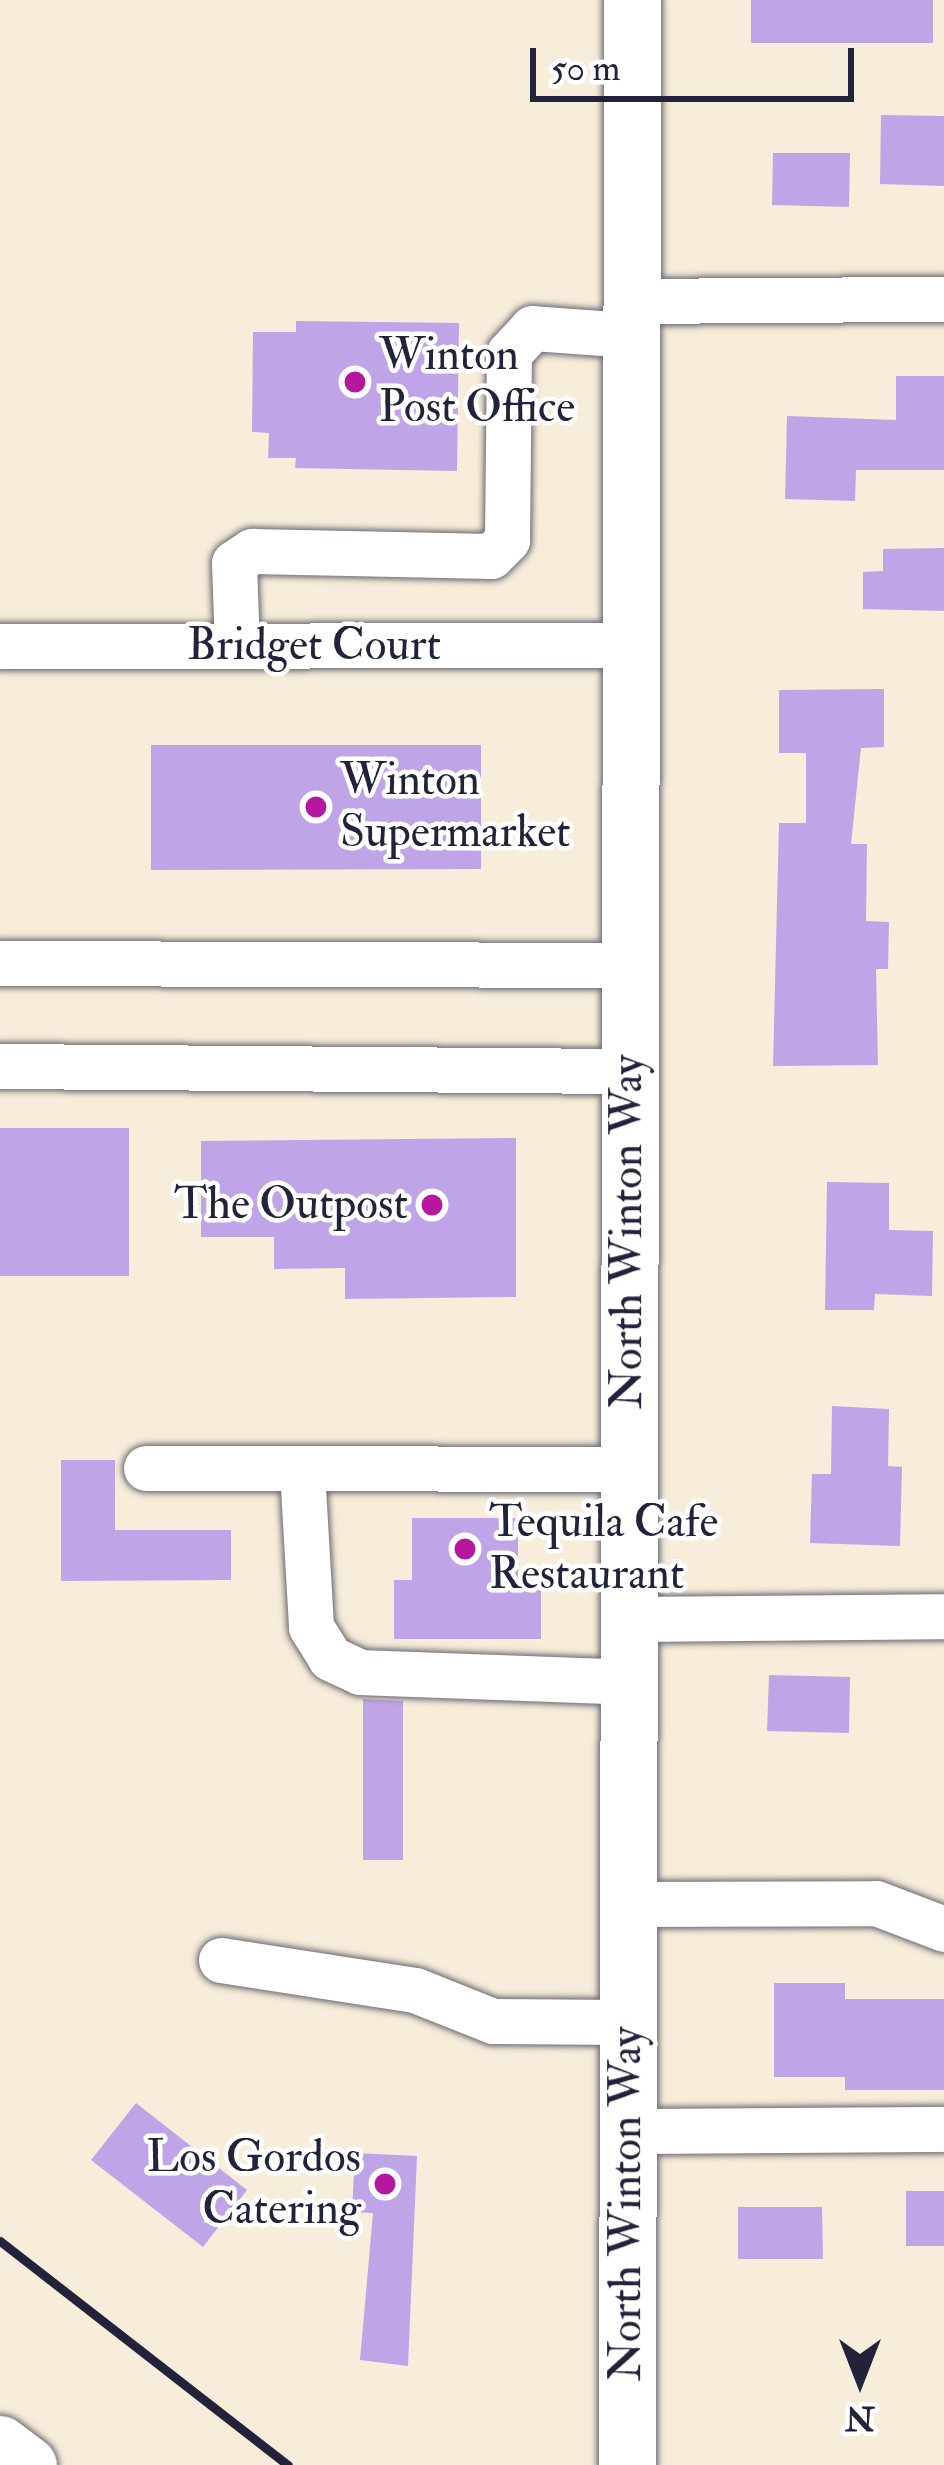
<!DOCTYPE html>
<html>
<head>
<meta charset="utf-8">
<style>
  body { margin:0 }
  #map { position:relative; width:944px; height:2465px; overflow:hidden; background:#f6edda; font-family:"IM FELL Double Pica",serif }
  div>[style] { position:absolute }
  .building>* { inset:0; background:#bfa5e7 }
  .roads { filter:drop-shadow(0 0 3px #6c6973) drop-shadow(0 0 3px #6c6973) }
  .minor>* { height:45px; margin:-22.5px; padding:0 22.5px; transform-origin:22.5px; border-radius:22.5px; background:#fff }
  .major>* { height:57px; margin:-28.5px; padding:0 28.5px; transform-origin:28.5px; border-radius:28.5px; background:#fff }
  .rail>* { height:9px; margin:-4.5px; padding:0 4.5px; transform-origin:4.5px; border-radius:4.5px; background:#22223b }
  .dots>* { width:33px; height:33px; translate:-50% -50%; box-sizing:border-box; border:6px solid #fff; border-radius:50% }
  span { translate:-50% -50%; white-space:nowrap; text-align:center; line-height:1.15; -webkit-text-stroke:9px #fff; paint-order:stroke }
  .poi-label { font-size:45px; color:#22223b }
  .left { translate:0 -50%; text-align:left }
  .right { translate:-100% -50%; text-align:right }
  .street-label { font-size:45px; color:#22223b }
  .north { position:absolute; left:800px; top:2321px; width:120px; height:120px; -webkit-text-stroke:9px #fff; paint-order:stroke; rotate:180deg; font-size:33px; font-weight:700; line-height:48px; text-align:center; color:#22223b }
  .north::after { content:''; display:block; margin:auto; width:42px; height:54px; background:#22223b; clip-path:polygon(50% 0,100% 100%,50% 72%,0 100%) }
  .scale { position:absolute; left:530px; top:48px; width:324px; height:54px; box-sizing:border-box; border:6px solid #22223b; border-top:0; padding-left:15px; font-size:36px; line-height:42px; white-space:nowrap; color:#22223b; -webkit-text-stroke:9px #fff; paint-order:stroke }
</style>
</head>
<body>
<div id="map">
  <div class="building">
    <i style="clip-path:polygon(751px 0,933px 0,933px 43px,751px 43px)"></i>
    <i style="clip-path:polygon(881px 115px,944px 116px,944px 186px,880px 184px)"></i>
    <i style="clip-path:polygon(773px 153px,850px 153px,849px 207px,772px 205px)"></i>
    <i style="clip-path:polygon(296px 321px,459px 323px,457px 471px,295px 468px,296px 458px,268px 458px,269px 433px,252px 432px,253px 332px,296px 332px)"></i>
    <i style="clip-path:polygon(896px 376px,944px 376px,944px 470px,856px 470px,855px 501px,785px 499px,787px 416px,896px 420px)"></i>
    <i style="clip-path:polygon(944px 548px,944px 611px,863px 609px,863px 572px,883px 571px,883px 549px)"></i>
    <i style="clip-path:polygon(884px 689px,884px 747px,861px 748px,851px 844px,867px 844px,866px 921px,889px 922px,888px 969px,876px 969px,878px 1065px,773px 1066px,779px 823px,806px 823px,806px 753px,779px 753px,779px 690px)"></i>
    <i style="clip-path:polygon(151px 745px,481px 745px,481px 869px,151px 870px)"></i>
    <i style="clip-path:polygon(0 1128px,129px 1128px,129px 1276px,0 1276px)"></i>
    <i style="clip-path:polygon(516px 1138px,516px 1297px,345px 1299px,345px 1268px,274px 1269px,274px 1237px,201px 1237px,201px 1141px)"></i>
    <i style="clip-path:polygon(827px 1182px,889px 1183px,889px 1230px,933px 1231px,932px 1296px,875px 1294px,874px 1310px,825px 1310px)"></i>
    <i style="clip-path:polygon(832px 1406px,889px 1409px,888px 1466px,902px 1467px,900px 1546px,810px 1543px,812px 1474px,831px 1474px)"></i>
    <i style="clip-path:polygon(61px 1460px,115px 1460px,115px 1530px,231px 1530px,231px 1580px,61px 1581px)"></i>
    <i style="clip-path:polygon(412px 1518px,518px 1518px,518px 1580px,541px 1580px,541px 1639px,394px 1639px,394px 1580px,412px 1580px)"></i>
    <i style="clip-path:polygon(769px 1675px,850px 1677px,849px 1733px,767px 1731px)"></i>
    <i style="clip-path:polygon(363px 1699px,403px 1701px,403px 1860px,363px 1860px)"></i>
    <i style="clip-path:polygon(774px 1983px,845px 1983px,845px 1999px,944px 1999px,944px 2090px,845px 2090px,845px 2077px,774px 2077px)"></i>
    <i style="clip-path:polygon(136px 2103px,247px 2190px,203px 2247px,91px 2160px)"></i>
    <i style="clip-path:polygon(355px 2153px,417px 2156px,408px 2366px,360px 2360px,373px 2213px,352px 2212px)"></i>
    <i style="clip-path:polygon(906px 2191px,944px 2191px,944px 2246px,906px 2246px)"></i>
    <i style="clip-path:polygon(738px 2207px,822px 2207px,823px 2259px,738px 2259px)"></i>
  </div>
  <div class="roads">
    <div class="minor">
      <i style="left:628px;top:301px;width:316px;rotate:-0.4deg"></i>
      <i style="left:0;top:646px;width:628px;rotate:-0.09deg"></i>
      <i style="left:237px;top:646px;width:83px;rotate:-92.1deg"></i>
      <i style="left:234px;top:563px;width:22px;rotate:-34deg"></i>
      <i style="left:252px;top:551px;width:239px;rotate:1.2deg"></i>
      <i style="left:491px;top:556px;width:23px;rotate:-45deg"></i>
      <i style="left:507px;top:540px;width:187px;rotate:-89.4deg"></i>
      <i style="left:509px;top:353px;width:34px;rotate:-47deg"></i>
      <i style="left:532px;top:328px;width:96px;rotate:4.2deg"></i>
      <i style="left:0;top:963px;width:628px;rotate:0.18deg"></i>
      <i style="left:0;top:1066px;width:628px;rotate:0.46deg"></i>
      <i style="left:146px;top:1468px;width:482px;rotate:0.1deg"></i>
      <i style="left:302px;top:1470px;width:157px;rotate:86.7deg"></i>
      <i style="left:311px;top:1627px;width:36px;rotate:58deg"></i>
      <i style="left:330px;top:1658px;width:33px;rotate:25deg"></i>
      <i style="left:360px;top:1672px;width:267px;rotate:2.1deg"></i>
      <i style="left:627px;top:1619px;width:317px;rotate:-0.5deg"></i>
      <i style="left:627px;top:1904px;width:249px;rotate:-0.2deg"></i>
      <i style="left:876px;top:1903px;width:73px;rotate:20.9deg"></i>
      <i style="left:221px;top:1960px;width:196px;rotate:8.8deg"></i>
      <i style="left:415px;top:1990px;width:84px;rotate:21.7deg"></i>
      <i style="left:493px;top:2021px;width:134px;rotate:0.4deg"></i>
      <i style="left:627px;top:2131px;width:317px;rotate:-0.4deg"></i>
    </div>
    <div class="major">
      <i style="left:0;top:2444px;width:35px;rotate:37deg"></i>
      <i style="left:627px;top:2465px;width:2465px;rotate:-89.88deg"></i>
    </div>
  </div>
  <div class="rail">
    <i style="left:0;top:2241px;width:365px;rotate:37.9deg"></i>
  </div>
  <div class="dots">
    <i style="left:355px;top:382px;background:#b5179e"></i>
    <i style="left:316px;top:807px;background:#b5179e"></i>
    <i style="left:432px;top:1205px;background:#b5179e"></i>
    <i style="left:465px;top:1549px;background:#b5179e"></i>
    <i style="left:385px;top:2184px;background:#b5179e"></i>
  </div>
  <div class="poi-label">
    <span class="left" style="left:379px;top:382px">Winton<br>Post Office</span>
    <span class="left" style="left:340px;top:807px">Winton<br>Supermarket</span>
    <span class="right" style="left:408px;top:1205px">The Outpost</span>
    <span class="left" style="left:489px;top:1549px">Tequila Cafe<br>Restaurant</span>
    <span class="right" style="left:361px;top:2184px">Los Gordos<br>Catering</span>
  </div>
  <div class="street-label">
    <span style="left:314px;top:646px">Bridget Court</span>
    <span style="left:628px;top:1232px;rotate:-90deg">North Winton Way</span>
    <span style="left:627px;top:2204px;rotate:-90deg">North Winton Way</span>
  </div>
  <div class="north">N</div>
  <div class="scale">50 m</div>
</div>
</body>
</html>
